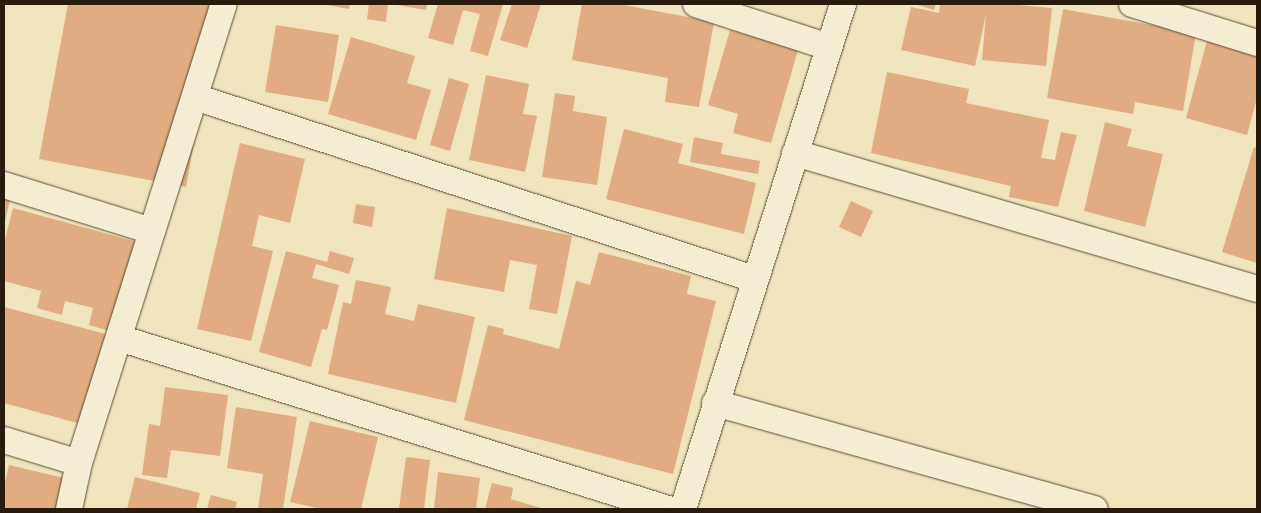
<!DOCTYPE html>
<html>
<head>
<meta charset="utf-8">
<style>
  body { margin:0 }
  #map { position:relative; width:1261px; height:513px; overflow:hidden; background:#f0e4bc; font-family:Cardo,serif }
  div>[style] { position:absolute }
  .building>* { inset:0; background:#e1ac81 }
  .roads { filter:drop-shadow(0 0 1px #5a4d37) drop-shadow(0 0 1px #5a4d37) }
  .street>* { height:26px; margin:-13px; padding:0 13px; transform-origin:13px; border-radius:13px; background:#f5edd3 }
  span { translate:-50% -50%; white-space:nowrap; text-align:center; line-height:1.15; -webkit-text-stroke:4.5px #f5edd3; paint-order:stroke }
  .frame { position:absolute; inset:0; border:5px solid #281b0b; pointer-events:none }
</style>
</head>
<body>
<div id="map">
  <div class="building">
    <i style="clip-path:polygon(68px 4px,219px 4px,186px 187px,39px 159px)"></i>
    <i style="clip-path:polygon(321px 4px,350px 4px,349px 9px)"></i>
    <i style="clip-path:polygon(369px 4px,388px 4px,386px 22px,367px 19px)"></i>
    <i style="clip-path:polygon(391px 4px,427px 4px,426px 10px)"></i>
    <i style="clip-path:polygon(438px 4px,503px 4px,488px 56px,470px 51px,480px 14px,463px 10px,453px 45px,428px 38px)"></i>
    <i style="clip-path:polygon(512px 4px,541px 4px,527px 48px,500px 40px)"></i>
    <i style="clip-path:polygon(582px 4px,619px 4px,714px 22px,699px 107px,665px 102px,668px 78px,572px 60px)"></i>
    <i style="clip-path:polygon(915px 4px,936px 4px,934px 10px)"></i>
    <i style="clip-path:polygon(940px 4px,1006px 4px,1052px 8px,1046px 66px,982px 60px,986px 14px,975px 66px,901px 50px,911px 7px,939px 13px)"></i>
    <i style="clip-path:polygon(1063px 9px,1196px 33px,1183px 111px,1135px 102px,1133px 114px,1047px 98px)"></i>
    <i style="clip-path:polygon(276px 25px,339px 35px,328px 102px,265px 92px)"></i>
    <i style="clip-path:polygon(730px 30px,798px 50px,771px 143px,733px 133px,738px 114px,708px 105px)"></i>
    <i style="clip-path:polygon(351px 37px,415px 56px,407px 83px,431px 90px,416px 140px,328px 114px)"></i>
    <i style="clip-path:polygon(1207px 41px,1257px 54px,1257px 98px,1247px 135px,1186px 118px)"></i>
    <i style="clip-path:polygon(887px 72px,969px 89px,966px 103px,1049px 120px,1041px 158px,1055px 160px,1061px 132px,1077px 135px,1058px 207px,1009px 197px,1011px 186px,871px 153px)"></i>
    <i style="clip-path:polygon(486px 75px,529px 84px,523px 114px,537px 116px,525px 172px,469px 160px)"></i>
    <i style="clip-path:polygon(449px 78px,469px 84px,450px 151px,430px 145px)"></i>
    <i style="clip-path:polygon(555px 93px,575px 96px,573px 111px,607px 117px,597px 185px,542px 177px)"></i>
    <i style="clip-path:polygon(1105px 122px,1132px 129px,1127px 146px,1163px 154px,1145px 227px,1084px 211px)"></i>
    <i style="clip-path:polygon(624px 129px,683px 144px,678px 163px,756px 183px,744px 234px,606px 199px)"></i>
    <i style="clip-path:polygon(694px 137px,723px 143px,721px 154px,760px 161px,758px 174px,690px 162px)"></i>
    <i style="clip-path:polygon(240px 143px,305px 159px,290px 223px,259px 215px,252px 246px,273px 251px,251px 341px,197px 329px)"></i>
    <i style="clip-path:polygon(1254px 147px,1257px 148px,1257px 263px,1222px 252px)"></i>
    <i style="clip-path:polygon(4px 197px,10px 199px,5px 222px,4px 222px)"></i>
    <i style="clip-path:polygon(851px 201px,873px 211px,861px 237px,839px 227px)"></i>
    <i style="clip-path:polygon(356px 204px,375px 207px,372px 227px,353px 223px)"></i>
    <i style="clip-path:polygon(13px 208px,148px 245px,124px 335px,89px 325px,93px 308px,65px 301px,62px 315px,37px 308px,41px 291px,4px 281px,4px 243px)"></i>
    <i style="clip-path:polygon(447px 208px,572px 236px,557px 314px,529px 309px,537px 265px,510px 260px,504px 292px,434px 279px)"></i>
    <i style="clip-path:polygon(286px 251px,327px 262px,330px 251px,354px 258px,349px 274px,316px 264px,312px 278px,339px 285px,327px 330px,322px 329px,311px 367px,259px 352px)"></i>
    <i style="clip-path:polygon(599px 252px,691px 276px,687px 294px,716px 301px,673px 474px,464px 420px,488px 325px,504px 329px,503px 334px,559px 349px,576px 281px,590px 285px)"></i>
    <i style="clip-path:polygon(356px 280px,391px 287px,385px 314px,414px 321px,418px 304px,475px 317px,456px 403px,328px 374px,343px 302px,351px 304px)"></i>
    <i style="clip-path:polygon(4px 307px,121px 338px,92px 427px,4px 403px)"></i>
    <i style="clip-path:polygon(165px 387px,228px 395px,220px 456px,171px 450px,167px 478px,142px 475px,149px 424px,160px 426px)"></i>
    <i style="clip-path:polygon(236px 407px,297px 417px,283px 509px,258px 509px,263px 474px,227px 468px)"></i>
    <i style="clip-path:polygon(310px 421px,378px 437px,361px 509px,321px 509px,290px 502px)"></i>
    <i style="clip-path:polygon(406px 457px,430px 460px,424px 509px,399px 509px)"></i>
    <i style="clip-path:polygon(9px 465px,81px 482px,75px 509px,4px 509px,4px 486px)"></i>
    <i style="clip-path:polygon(438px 472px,480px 478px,476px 509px,434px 509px)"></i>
    <i style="clip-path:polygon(135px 477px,200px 493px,196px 509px,127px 509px)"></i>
    <i style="clip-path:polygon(492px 483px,513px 488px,511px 499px,544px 509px,485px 509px)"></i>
    <i style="clip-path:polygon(211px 495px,237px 502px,235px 509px,207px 509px)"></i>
  </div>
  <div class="roads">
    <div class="street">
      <i style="left:696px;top:4px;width:140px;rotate:17.9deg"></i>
      <i style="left:1132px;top:4px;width:131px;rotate:17.3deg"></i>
      <i style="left:195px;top:97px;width:588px;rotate:18.03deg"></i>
      <i style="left:795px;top:153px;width:482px;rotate:16.4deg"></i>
      <i style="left:4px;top:185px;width:155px;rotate:17.3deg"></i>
      <i style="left:119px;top:338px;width:575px;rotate:17.3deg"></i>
      <i style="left:715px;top:403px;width:394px;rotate:15.6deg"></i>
      <i style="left:4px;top:440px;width:78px;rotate:17deg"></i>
      <i style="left:79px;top:463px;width:481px;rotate:-72.5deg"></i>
      <i style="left:69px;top:509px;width:47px;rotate:-77.7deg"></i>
      <i style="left:683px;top:509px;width:530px;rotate:-72.42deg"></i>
    </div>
  </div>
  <div class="frame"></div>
</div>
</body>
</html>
